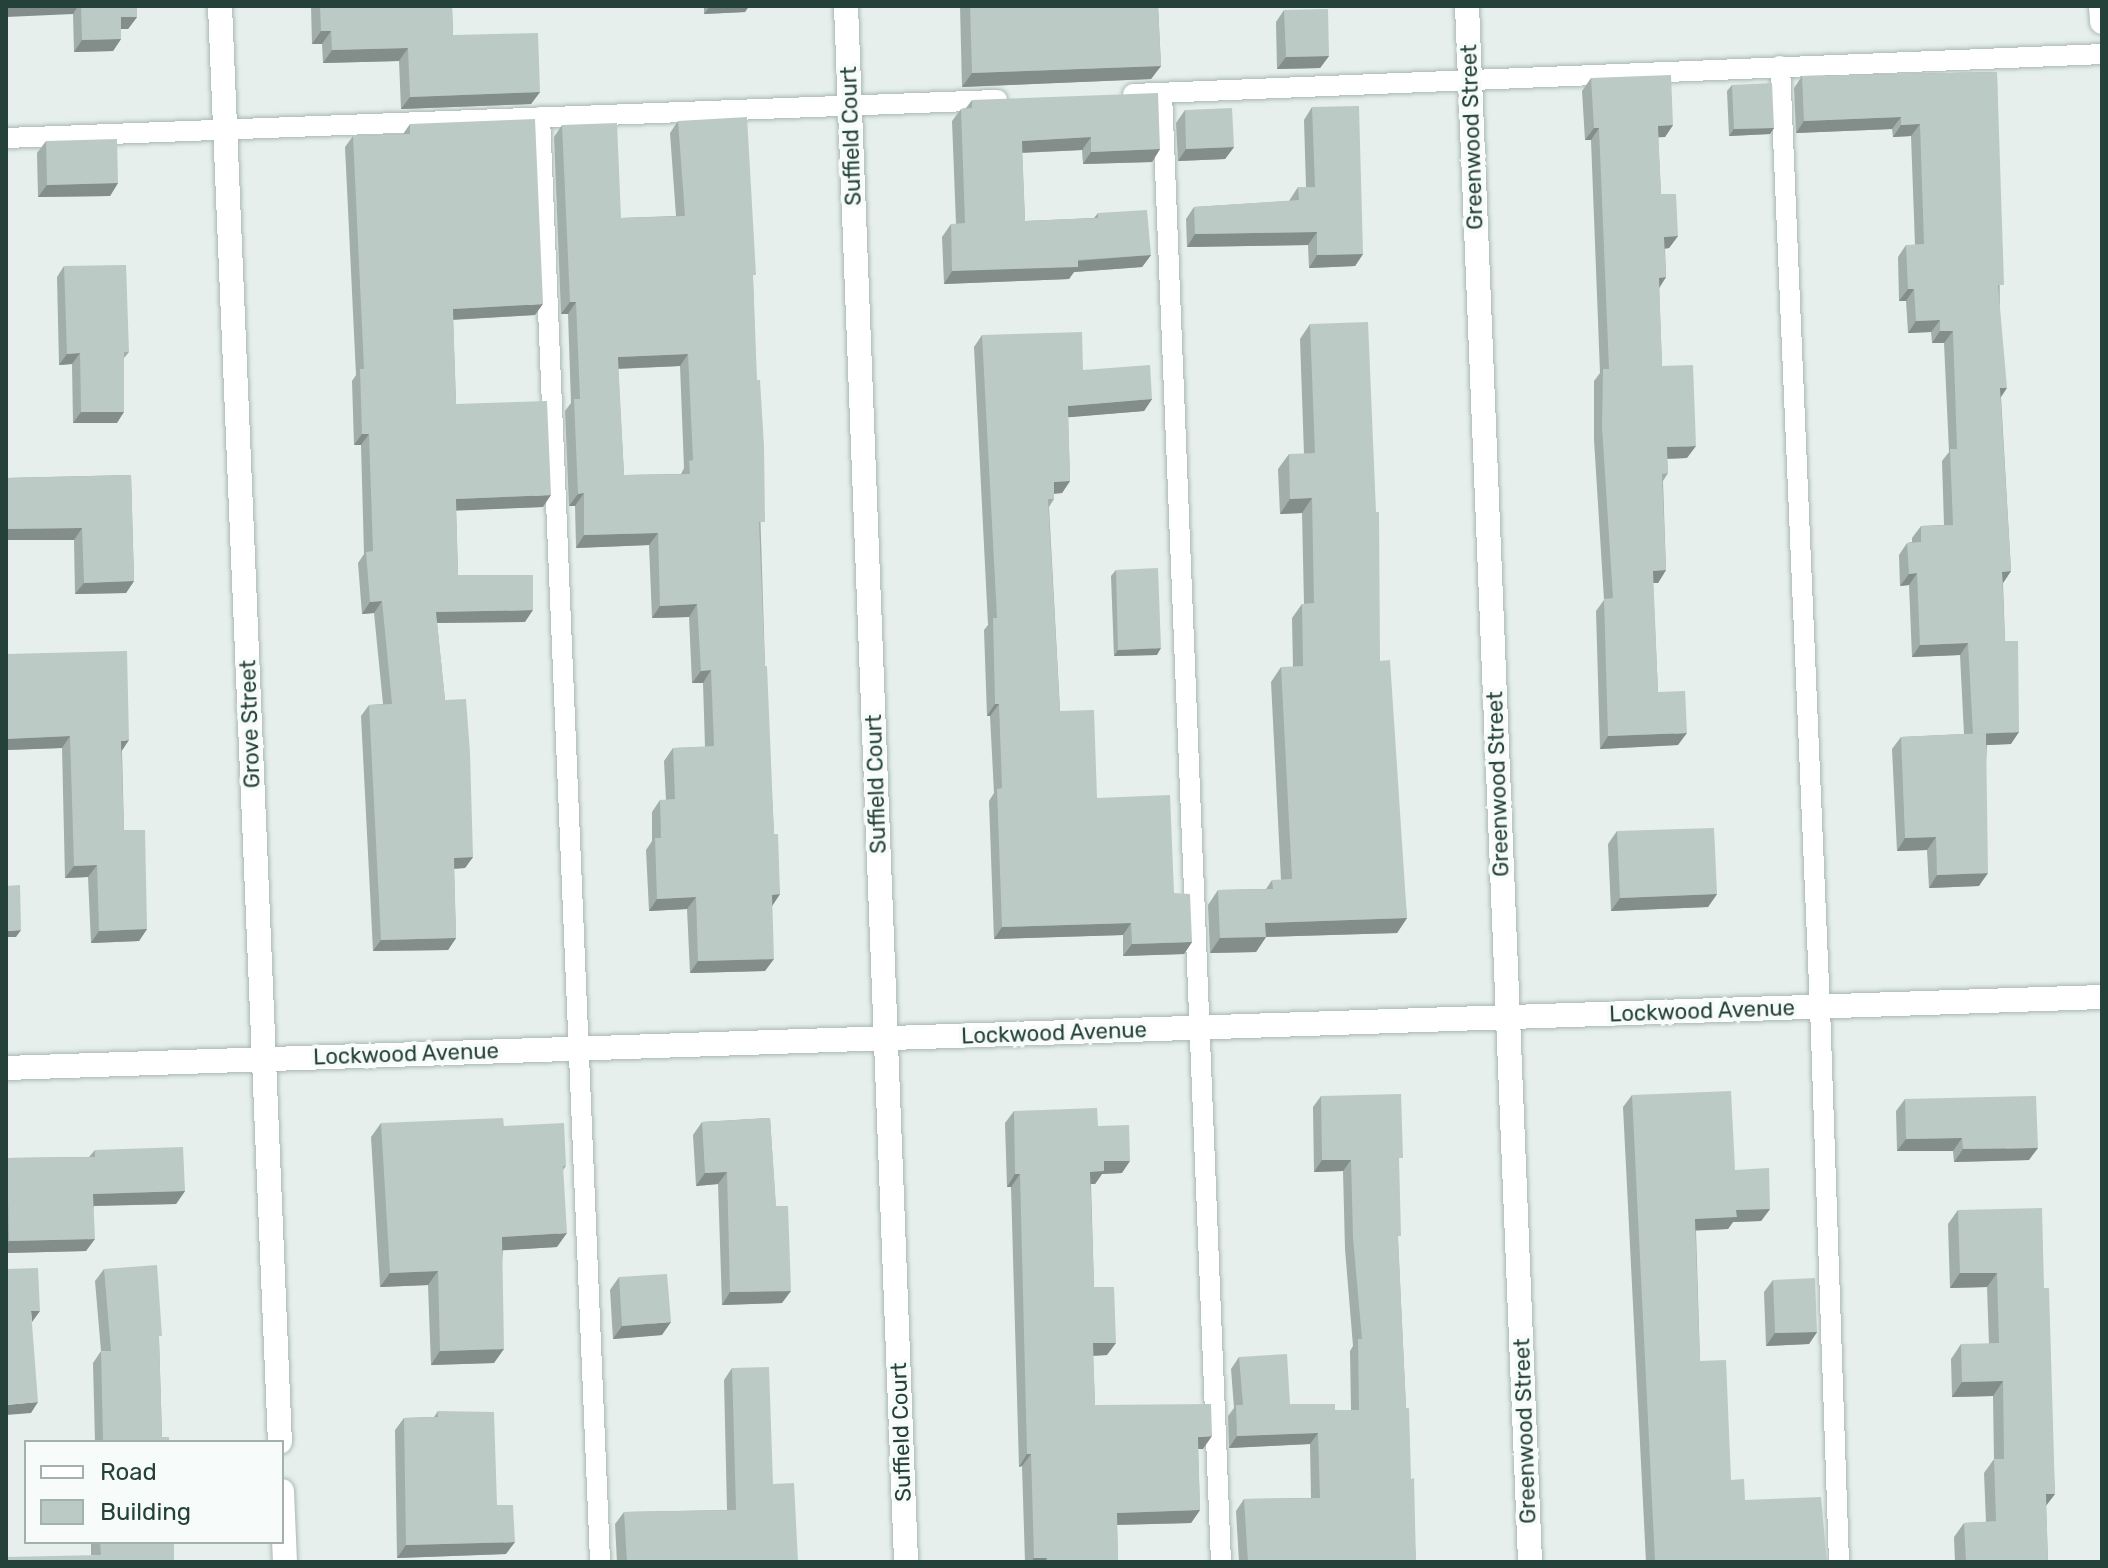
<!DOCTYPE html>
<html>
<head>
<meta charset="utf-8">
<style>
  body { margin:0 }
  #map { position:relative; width:2108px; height:1568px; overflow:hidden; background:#e6efeb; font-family:Rubik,sans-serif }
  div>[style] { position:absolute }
  .roads { filter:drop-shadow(0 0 2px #a8b8b2) drop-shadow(0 0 2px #a8b8b2) }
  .lane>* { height:20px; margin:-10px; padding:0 10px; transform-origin:10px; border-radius:10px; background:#fff }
  .street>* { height:24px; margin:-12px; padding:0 12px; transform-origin:12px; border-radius:12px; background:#fff }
  .secondary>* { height:24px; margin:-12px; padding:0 12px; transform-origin:12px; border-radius:12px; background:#fff }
  .wall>* { inset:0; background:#a1aea9 }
  .shaded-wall>* { inset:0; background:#838d89 }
  .building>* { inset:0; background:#bbcac4 }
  span { translate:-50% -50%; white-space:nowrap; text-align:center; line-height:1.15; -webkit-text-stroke:8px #f7fbf9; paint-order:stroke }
  .street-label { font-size:22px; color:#24423a }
  .frame { position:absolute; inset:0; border:8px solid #24423a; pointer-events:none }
  .legend { position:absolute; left:24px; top:1440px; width:260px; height:104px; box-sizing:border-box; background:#f7fbf9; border:2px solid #a3b1ad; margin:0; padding:10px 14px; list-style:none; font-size:24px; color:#24423a }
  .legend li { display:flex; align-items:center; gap:16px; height:40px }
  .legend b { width:40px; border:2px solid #a3b1ad }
</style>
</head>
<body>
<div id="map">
  <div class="roads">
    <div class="lane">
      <i style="left:1780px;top:66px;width:942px;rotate:87.57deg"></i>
      <i style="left:1820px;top:1007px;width:555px;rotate:88.04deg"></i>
      <i style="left:1162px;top:93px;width:1470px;rotate:87.7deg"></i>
      <i style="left:1133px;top:94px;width:970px;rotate:-2.36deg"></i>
      <i style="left:540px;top:117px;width:1446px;rotate:87.62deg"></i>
      <i style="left:6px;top:138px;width:992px;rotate:-2.2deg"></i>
    </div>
    <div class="street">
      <i style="left:220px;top:6px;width:1437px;rotate:87.61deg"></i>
      <i style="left:846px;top:6px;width:1557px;rotate:87.79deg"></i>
      <i style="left:1467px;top:6px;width:1557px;rotate:87.68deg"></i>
      <i style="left:2101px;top:6px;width:16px;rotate:86deg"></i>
      <i style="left:282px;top:1491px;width:71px;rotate:87.6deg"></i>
    </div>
    <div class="secondary">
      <i style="left:6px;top:1068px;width:2097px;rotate:-1.94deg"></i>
    </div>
  </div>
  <div class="wall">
    <i style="clip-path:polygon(6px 6px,137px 6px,137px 17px,128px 29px,121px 29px,121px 39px,113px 51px,74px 52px,73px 14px)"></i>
    <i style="clip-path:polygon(311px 6px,452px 6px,453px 35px,540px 92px,531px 104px,401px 109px,399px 61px,323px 63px,322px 44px,312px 44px)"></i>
    <i style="clip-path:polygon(704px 6px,749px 6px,745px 12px,704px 14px)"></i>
    <i style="clip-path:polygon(960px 6px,1158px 6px,1161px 66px,1151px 79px,962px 87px)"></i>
    <i style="clip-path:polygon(1284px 10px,1329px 56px,1320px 68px,1277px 69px,1276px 22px)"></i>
    <i style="clip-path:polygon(1997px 72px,2001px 397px,2011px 571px,2003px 583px,2005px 641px,2011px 744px,1987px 745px,1979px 886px,1929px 888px,1927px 850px,1897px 851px,1892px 749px,1901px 737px,1964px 734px,1960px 655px,1912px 657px,1909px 585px,1900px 586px,1899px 555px,1907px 543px,1912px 542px,1912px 538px,1921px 526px,1944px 525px,1942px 461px,1949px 452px,1944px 343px,1932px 343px,1931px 332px,1908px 333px,1906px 301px,1899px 301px,1898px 257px,1906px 245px,1915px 245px,1911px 136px,1893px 137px,1892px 129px,1796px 133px,1794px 88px,1802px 76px)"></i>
    <i style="clip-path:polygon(1591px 78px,1673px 125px,1665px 137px,1658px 137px,1661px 194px,1678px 236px,1669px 248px,1665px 249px,1666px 277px,1659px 287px,1662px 366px,1687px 458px,1667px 459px,1668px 473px,1663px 481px,1666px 570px,1658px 583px,1653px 583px,1658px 692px,1678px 745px,1600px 749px,1596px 611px,1604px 600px,1594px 440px,1594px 381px,1600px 373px,1591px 140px,1585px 140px,1582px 91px)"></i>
    <i style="clip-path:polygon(1732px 85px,1774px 128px,1770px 134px,1729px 136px,1727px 91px)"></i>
    <i style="clip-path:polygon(972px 100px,1160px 149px,1152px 162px,1083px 164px,1082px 150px,1022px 153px,1025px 221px,1094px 218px,1098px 213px,1151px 255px,1142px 267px,1074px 272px,1069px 279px,944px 284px,942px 237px,951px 224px,956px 224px,952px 121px,961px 109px,966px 108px)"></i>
    <i style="clip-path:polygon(1312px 107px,1363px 254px,1355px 266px,1309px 268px,1308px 245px,1187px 247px,1186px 219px,1194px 207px,1289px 201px,1298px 187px,1306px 187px,1304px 120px)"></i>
    <i style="clip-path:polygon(1185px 110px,1234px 147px,1225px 159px,1178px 161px,1176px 123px)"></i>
    <i style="clip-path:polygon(evenodd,678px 121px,753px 280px,765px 666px,774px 834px,780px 894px,772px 906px,765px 971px,690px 973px,687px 909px,649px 911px,646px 850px,652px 841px,652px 812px,660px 800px,666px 800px,664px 761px,673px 748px,705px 747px,703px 683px,692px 683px,689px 617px,652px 618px,649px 545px,576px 548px,575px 506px,569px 506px,565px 411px,571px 403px,568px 314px,561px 314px,554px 137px,562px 125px,621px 218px,676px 216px,670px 133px,678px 121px,680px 366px,684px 468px,681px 474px,624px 475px,618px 369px,680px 366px)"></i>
    <i style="clip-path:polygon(410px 124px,535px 315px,453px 320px,456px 404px,543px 507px,456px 510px,458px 575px,525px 622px,437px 623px,445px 700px,473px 857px,465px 868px,454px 869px,456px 938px,448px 950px,373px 951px,361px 716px,369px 705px,383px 704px,374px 613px,362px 614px,358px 563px,364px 554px,361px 445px,354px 445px,352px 381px,356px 375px,345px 147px,353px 136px,403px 134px)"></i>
    <i style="clip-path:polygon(46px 141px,118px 183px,110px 196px,38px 197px,37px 153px)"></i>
    <i style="clip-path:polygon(64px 266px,129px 352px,124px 358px,117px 423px,73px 423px,72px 364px,59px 365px,57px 277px)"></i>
    <i style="clip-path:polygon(1310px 324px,1380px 661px,1407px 918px,1397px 933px,1266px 937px,1256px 952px,1210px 953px,1208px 905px,1218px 890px,1266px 889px,1272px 880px,1281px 880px,1271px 682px,1281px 667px,1293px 667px,1292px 618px,1302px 604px,1304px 604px,1302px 513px,1280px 514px,1278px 469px,1289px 454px,1304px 454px,1300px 339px)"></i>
    <i style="clip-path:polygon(982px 335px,1083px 370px,1152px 399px,1144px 411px,1068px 417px,1070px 481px,1062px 493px,1054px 494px,1054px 499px,1049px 507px,1060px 711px,1097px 798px,1174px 893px,1192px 942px,1184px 954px,1123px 956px,1123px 935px,994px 939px,989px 801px,994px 793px,990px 716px,987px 716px,984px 630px,988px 625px,974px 347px)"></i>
    <i style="clip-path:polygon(131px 475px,134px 581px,126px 593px,75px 594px,74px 540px,6px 540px,6px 478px)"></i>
    <i style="clip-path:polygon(1116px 570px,1157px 655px,1114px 656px,1111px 576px)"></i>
    <i style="clip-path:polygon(6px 635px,7px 654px,122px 751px,124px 830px,147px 929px,139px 941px,91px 943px,88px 877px,65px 878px,62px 748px,6px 750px)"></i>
    <i style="clip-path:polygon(1617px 831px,1717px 894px,1708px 907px,1611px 911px,1608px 844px)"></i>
    <i style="clip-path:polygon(1632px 1095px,1735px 1170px,1770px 1209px,1761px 1221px,1733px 1222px,1728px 1229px,1696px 1230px,1700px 1361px,1731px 1480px,1745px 1500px,1827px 1562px,1646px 1562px,1623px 1107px)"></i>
    <i style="clip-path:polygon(1321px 1096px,1399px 1164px,1398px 1241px,1406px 1408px,1416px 1562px,1239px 1562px,1236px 1511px,1244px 1499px,1311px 1498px,1310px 1444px,1229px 1448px,1228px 1416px,1234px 1408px,1231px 1369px,1239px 1357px,1290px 1404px,1335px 1410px,1351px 1410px,1350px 1351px,1353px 1346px,1345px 1249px,1343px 1171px,1314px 1172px,1313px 1107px)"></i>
    <i style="clip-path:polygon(1905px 1099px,2029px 1160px,1954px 1162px,1953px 1151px,1897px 1151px,1896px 1111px)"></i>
    <i style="clip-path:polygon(1014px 1111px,1098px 1126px,1122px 1173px,1102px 1174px,1095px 1184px,1091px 1184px,1094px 1287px,1107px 1355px,1093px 1356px,1095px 1405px,1203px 1449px,1198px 1449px,1200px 1510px,1191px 1523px,1117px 1525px,1118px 1562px,1025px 1562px,1022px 1466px,1019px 1467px,1011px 1187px,1007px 1187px,1005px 1123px)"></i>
    <i style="clip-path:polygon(770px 1118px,782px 1303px,722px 1305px,718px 1184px,696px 1186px,693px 1135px,702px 1122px)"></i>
    <i style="clip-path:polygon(381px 1123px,504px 1126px,566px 1166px,563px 1170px,557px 1247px,503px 1250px,494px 1363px,431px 1365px,428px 1285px,380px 1287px,371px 1137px)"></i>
    <i style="clip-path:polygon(95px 1150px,185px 1191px,176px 1204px,94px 1206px,86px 1251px,6px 1253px,7px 1158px,89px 1157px)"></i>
    <i style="clip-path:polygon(1958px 1210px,2044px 1288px,2055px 1494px,2046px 1506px,2048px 1562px,1955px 1562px,1954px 1537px,1964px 1523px,1986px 1522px,1984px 1473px,1994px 1459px,1993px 1396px,1952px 1397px,1951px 1359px,1961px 1344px,1989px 1344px,1987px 1287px,1950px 1288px,1948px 1224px)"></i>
    <i style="clip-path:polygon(104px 1269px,159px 1340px,162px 1437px,169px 1442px,95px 1442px,93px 1363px,101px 1351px,95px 1281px)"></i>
    <i style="clip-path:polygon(619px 1277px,662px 1335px,613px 1339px,610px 1290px)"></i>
    <i style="clip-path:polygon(1773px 1280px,1817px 1332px,1809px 1344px,1766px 1346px,1764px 1292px)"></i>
    <i style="clip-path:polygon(732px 1368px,798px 1562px,617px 1562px,615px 1524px,624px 1512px,727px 1510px,724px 1380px)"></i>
    <i style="clip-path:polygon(438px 1411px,497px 1505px,506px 1554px,397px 1558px,395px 1430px,404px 1418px,434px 1417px)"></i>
    <i style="clip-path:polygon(91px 1542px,174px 1542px,174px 1562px,91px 1555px)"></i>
  </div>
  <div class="shaded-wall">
    <i style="clip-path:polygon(6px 6px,78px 6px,73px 14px,6px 17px)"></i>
    <i style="clip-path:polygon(710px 6px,749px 6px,745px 12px,704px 14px)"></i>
    <i style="clip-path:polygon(121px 17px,137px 17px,128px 29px,113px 29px)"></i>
    <i style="clip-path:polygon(321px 31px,331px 31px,322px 44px,312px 44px)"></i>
    <i style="clip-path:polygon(121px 39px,113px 51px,74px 52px,82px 40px)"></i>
    <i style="clip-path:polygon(408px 48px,399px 61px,323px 63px,332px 50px)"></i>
    <i style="clip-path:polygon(1329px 56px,1320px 68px,1277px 69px,1286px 57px)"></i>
    <i style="clip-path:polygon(1161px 66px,1151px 79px,962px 87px,972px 73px)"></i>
    <i style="clip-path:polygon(540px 92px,531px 104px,401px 109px,410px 97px)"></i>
    <i style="clip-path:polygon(1901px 117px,1892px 129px,1796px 133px,1804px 121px)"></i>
    <i style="clip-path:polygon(1920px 124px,1911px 136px,1893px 137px,1901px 125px)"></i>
    <i style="clip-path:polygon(1673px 125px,1665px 137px,1649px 138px,1658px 126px)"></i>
    <i style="clip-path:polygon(1594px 128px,1599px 128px,1591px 140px,1585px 140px)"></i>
    <i style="clip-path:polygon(1774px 128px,1770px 134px,1729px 136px,1734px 129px)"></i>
    <i style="clip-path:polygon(1091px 137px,1082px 150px,1013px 153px,1022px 141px)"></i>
    <i style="clip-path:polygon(1234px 147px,1225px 159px,1178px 161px,1186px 149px)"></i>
    <i style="clip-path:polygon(1160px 149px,1152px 162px,1083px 164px,1091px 152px)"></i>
    <i style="clip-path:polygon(118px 183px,110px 196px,38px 197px,47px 185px)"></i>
    <i style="clip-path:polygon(1317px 232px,1308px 245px,1187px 247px,1195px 234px)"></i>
    <i style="clip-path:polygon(1678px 236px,1669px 248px,1655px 249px,1664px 237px)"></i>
    <i style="clip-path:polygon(1363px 254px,1355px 266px,1309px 268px,1317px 255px)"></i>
    <i style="clip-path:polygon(1151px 255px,1142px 267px,1074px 272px,1069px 279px,944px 284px,952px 271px)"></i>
    <i style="clip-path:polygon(1666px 277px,1658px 290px,1659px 278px)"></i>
    <i style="clip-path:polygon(1908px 289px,1914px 289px,1906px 301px,1899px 301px)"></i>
    <i style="clip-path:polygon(570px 302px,576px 302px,568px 314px,561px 314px)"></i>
    <i style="clip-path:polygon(543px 304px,535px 315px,445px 320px,453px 309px)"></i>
    <i style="clip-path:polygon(1940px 320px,1931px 332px,1908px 333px,1916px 321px)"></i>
    <i style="clip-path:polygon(1940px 331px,1953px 331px,1944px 343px,1932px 343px)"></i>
    <i style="clip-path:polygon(80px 353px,72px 364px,59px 365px,67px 354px)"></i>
    <i style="clip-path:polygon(688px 354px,680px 366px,609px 369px,618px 357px)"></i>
    <i style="clip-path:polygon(2000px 388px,2007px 388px,1999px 400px)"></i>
    <i style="clip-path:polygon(1152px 399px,1144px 411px,1060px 418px,1068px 406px)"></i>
    <i style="clip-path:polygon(81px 412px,124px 412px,117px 423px,73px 423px)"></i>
    <i style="clip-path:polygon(362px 434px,369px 434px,361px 445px,354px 445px)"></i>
    <i style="clip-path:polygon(1696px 446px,1687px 458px,1658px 459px,1667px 447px)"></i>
    <i style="clip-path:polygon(1070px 481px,1062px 493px,1046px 494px,1054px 482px)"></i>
    <i style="clip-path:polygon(584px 493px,575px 506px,569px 506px,578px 494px)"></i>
    <i style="clip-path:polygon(551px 495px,543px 507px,448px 511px,456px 499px)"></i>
    <i style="clip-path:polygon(1312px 498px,1302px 513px,1280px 514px,1290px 499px)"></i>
    <i style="clip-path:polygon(82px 528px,74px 540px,6px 540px,6px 529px)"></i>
    <i style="clip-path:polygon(658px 533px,649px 545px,576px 548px,584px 535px)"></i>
    <i style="clip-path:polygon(1666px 570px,1658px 583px,1644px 583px,1653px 571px)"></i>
    <i style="clip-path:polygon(2011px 571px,2003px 583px,2002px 572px)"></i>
    <i style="clip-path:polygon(1917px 573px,1909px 585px,1900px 586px,1909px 574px)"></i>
    <i style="clip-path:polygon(134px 581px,126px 593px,75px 594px,84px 583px)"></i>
    <i style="clip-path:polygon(382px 601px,374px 613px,362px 614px,370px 602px)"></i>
    <i style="clip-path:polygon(697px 604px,689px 617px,652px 618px,660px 606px)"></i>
    <i style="clip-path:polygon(533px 610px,525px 622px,428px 623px,436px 612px)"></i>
    <i style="clip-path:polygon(1968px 643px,1960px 655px,1912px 657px,1920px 645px)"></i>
    <i style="clip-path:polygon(1161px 648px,1157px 655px,1114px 656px,1118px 650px)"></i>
    <i style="clip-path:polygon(711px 670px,703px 683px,692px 683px,701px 671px)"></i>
    <i style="clip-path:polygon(995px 704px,999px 704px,990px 716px,987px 716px)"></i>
    <i style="clip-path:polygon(2019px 732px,2011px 744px,1965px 746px,1973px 734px)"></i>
    <i style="clip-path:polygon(1687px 733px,1678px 745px,1600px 749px,1608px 736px)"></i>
    <i style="clip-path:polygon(70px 736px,62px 748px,6px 750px,6px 739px)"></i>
    <i style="clip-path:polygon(129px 740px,121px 752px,121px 741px)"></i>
    <i style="clip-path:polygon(1936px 837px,1927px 850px,1897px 851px,1905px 838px)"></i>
    <i style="clip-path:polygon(473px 857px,465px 868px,446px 869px,454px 858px)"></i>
    <i style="clip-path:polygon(97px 865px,88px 877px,65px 878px,74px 866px)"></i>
    <i style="clip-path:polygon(1988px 873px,1979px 886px,1929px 888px,1937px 875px)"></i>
    <i style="clip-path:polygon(780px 894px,772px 906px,772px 895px)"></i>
    <i style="clip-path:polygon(1717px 894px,1708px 907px,1611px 911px,1620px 898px)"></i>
    <i style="clip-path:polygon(696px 897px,687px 909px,649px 911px,657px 899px)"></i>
    <i style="clip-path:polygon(1407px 918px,1397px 933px,1262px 937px,1266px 937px,1256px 952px,1210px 953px,1220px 938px,1265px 923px)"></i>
    <i style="clip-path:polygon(1131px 923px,1123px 935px,994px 939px,1002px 927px)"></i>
    <i style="clip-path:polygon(147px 929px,139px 941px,91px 943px,99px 931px)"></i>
    <i style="clip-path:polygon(21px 930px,16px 937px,6px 937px,6px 931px)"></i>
    <i style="clip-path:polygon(456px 938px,448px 950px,373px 951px,381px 940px)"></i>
    <i style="clip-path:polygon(1192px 942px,1184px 954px,1123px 956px,1132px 944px)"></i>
    <i style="clip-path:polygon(774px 959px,765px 971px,690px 973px,698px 961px)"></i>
    <i style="clip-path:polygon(1962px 1138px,1953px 1151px,1897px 1151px,1906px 1139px)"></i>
    <i style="clip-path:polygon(2038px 1148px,2029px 1160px,1954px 1162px,1963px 1149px)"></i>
    <i style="clip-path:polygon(1322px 1160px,1351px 1160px,1343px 1171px,1314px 1172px)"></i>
    <i style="clip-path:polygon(1104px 1161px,1130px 1161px,1122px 1173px,1102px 1174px,1095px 1184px,1081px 1184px,1090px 1172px)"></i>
    <i style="clip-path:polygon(727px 1172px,718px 1184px,696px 1186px,705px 1173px)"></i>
    <i style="clip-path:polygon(1015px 1174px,1020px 1174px,1011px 1187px,1007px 1187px)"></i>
    <i style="clip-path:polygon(185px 1191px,176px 1204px,85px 1206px,93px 1194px)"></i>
    <i style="clip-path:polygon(1770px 1209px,1761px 1221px,1733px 1222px,1728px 1229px,1687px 1231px,1695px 1219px,1736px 1210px)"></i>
    <i style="clip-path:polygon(567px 1233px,557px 1247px,492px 1251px,502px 1237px)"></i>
    <i style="clip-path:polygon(95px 1239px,86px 1251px,6px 1253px,6px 1245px,9px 1241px)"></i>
    <i style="clip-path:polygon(438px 1271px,428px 1285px,380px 1287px,390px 1273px)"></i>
    <i style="clip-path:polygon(1960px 1273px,1997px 1273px,1987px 1287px,1950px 1288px)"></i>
    <i style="clip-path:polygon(791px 1291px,782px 1303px,722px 1305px,730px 1292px)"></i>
    <i style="clip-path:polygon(31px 1311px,40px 1311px,32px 1322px)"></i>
    <i style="clip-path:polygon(671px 1322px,662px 1335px,613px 1339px,622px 1326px)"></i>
    <i style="clip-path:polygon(1817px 1332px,1809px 1344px,1766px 1346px,1775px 1333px)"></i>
    <i style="clip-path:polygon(1093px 1343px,1116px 1343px,1107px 1355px,1084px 1356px)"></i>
    <i style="clip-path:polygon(504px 1349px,494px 1363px,431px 1365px,440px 1351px)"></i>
    <i style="clip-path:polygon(2003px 1381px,1993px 1396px,1952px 1397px,1962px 1382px)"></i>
    <i style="clip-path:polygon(38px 1402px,31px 1413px,6px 1415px,6px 1405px)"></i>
    <i style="clip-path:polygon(1318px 1433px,1310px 1444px,1229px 1448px,1237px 1436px)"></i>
    <i style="clip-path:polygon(1212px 1436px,1203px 1449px,1189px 1449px,1198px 1437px)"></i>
    <i style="clip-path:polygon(1027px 1454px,1031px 1454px,1022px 1466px,1019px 1467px)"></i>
    <i style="clip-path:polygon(2046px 1494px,2055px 1494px,2044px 1508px)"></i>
    <i style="clip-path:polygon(1200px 1510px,1191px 1523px,1108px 1525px,1117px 1513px)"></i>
    <i style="clip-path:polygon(515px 1542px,506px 1554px,397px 1558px,406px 1545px)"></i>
    <i style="clip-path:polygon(1034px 1558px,1047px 1558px,1044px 1562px,1031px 1562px)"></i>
  </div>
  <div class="building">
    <i style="clip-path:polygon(81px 6px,137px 6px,137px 17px,121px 17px,121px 39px,82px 40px)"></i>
    <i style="clip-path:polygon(320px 6px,452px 6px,453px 35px,538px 33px,540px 92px,410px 97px,408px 48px,332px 50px,331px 31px,321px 31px)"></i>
    <i style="clip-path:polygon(970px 6px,1158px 6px,1161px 66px,972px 73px)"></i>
    <i style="clip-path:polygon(1328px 9px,1329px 56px,1286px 57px,1284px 10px)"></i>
    <i style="clip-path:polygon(1997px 72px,2004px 285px,1998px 285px,2007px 388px,2000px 388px,2011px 571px,2002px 572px,2005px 641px,2018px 641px,2019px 732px,1973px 734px,1968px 643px,1920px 645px,1917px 573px,1909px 574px,1907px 543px,1921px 542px,1921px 526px,1953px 525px,1950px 449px,1957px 449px,1953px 331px,1940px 331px,1940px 320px,1916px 321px,1914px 289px,1908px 289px,1906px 245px,1924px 244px,1920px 124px,1901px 125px,1901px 117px,1804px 121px,1802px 76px)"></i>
    <i style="clip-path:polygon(1671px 75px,1673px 125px,1658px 126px,1661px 194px,1676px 194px,1678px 236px,1664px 237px,1666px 277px,1659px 278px,1662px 366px,1693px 365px,1696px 446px,1667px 447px,1668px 473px,1662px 474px,1666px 570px,1653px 571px,1658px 692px,1685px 691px,1687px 733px,1608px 736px,1604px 599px,1613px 598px,1602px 427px,1603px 369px,1609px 369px,1599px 128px,1594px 128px,1591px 78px)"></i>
    <i style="clip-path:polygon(1772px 83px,1774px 128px,1734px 129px,1732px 85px)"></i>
    <i style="clip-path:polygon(1158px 93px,1160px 149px,1091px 152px,1091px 137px,1022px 141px,1025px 221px,1098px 218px,1098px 213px,1147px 210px,1151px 255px,1078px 260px,1078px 267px,952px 271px,951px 224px,965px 223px,961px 109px,972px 108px,972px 100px)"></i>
    <i style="clip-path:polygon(1359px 106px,1363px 254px,1317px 255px,1317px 232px,1195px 234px,1194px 207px,1299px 200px,1298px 187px,1315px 187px,1312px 107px)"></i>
    <i style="clip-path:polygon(1232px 108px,1234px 147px,1186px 149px,1185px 110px)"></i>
    <i style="clip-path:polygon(evenodd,747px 117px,756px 275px,753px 275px,757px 380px,760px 380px,764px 446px,765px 522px,759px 522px,765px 666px,767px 666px,774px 834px,778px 834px,780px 894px,772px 895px,774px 959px,698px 961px,696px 897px,657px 899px,655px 838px,661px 838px,660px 800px,675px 799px,673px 748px,714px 746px,711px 670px,701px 671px,697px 604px,660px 606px,658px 533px,584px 535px,584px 493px,578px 494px,574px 399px,580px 399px,576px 302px,570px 302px,562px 125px,617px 123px,621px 218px,685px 216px,678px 121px,747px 117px,688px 354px,693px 460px,689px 461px,690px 474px,624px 475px,618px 357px,688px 354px)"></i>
    <i style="clip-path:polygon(535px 119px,543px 304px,453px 309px,456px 404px,547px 401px,551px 495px,456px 499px,458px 575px,533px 575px,533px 610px,436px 612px,445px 700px,466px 699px,470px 753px,473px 857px,454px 858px,456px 938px,381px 940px,369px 705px,392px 704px,382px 601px,370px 602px,366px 552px,373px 551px,369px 434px,362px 434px,360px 369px,364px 369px,353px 136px,410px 134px,410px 124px)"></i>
    <i style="clip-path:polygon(117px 139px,118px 183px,47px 185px,46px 141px)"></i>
    <i style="clip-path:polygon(126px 265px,129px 352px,124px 352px,124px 412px,81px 412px,80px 353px,67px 354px,64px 266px)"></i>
    <i style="clip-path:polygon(1368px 322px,1376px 512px,1379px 512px,1380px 661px,1390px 660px,1407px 918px,1265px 923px,1266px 937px,1220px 938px,1218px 890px,1273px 889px,1272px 880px,1292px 879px,1281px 667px,1303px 666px,1302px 604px,1314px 603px,1312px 498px,1290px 499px,1289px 454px,1315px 453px,1310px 324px)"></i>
    <i style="clip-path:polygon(1082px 332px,1083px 370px,1150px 365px,1152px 399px,1068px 406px,1070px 481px,1054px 482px,1054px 499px,1048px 499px,1060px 711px,1094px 710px,1097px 798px,1170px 795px,1174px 893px,1190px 894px,1192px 942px,1132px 944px,1131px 923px,1002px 927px,997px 789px,1002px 788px,999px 704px,995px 704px,993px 618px,997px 618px,982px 335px)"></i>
    <i style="clip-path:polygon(131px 475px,134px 581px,84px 583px,82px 528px,6px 529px,6px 478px)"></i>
    <i style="clip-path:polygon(1158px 568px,1161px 648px,1118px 650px,1116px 570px)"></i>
    <i style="clip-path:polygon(6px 635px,7px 654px,127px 651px,129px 740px,121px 741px,124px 830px,145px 830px,147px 929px,99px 931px,97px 865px,74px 866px,70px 736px,6px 739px)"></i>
    <i style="clip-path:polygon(1986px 733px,1988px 873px,1937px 875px,1936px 837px,1905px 838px,1901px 737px)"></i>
    <i style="clip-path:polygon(1714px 828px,1717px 894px,1620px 898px,1617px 831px)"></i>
    <i style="clip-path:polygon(20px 885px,21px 930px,6px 931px,6px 886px)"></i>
    <i style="clip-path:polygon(1731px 1091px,1735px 1170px,1769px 1168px,1770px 1209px,1736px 1210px,1737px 1217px,1695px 1219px,1700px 1361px,1726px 1360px,1731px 1480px,1744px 1479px,1745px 1500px,1821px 1497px,1827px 1562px,1655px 1562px,1632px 1095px)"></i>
    <i style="clip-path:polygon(1401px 1094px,1403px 1158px,1399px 1158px,1401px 1236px,1398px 1236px,1406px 1408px,1409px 1408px,1411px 1479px,1414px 1478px,1416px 1562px,1248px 1562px,1244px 1499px,1320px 1498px,1318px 1433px,1237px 1436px,1236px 1405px,1243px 1405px,1239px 1357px,1287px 1354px,1290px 1404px,1335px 1404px,1335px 1410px,1359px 1410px,1358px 1339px,1362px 1339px,1353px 1238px,1351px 1160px,1322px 1160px,1321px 1096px)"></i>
    <i style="clip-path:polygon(2036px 1096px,2038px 1148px,1963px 1149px,1962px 1138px,1906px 1139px,1905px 1099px)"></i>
    <i style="clip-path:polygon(1097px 1108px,1098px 1126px,1129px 1125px,1130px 1161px,1104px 1161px,1104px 1171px,1090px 1172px,1094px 1287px,1114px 1287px,1116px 1343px,1093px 1343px,1095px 1405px,1211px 1404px,1212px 1436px,1198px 1437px,1200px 1510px,1117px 1513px,1118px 1562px,1047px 1562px,1047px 1558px,1034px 1558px,1031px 1454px,1027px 1454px,1020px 1174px,1015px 1174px,1014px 1111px)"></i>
    <i style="clip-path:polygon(503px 1118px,504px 1126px,564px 1123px,566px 1166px,563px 1166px,567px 1233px,502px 1237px,504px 1349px,440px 1351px,438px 1271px,390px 1273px,381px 1123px)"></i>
    <i style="clip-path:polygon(770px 1118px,776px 1206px,788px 1206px,791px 1291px,730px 1292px,727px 1172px,705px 1173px,702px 1122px)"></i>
    <i style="clip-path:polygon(183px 1147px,185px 1191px,93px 1194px,95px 1239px,9px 1241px,7px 1158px,95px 1157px,95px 1150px)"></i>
    <i style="clip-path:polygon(2042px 1208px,2044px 1288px,2049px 1288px,2055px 1494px,2046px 1494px,2048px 1562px,1966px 1562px,1964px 1523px,1996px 1521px,1994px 1459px,2004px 1459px,2003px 1381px,1962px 1382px,1961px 1344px,1999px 1343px,1997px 1273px,1960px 1273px,1958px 1210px)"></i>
    <i style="clip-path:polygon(157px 1265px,162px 1336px,159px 1336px,162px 1437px,169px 1437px,169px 1442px,103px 1442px,101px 1351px,111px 1351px,104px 1269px)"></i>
    <i style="clip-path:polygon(38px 1268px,40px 1311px,31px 1311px,38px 1402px,6px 1405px,6px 1269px)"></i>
    <i style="clip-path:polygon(667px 1274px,671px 1322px,622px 1326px,619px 1277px)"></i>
    <i style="clip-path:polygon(1815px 1278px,1817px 1332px,1775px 1333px,1773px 1280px)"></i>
    <i style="clip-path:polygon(769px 1367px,773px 1484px,794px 1483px,798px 1562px,627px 1562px,624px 1512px,736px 1510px,732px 1368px)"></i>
    <i style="clip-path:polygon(438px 1411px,494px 1412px,497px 1505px,513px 1505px,515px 1542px,406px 1545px,404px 1418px,438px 1417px)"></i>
    <i style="clip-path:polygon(100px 1542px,174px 1542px,174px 1562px,6px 1562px,6px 1557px,101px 1555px)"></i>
  </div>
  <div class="street-label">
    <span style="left:851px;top:136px;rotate:-92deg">Suffield Court</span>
    <span style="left:1472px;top:137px;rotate:-92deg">Greenwood Street</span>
    <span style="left:250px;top:724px;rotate:-92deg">Grove Street</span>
    <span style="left:876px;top:784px;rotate:-92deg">Suffield Court</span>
    <span style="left:1498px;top:784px;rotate:-92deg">Greenwood Street</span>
    <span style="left:1702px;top:1011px;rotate:-2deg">Lockwood Avenue</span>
    <span style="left:1054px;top:1033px;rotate:-2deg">Lockwood Avenue</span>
    <span style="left:406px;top:1054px;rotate:-2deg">Lockwood Avenue</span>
    <span style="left:1525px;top:1431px;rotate:-92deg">Greenwood Street</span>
    <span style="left:901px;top:1432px;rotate:-92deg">Suffield Court</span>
  </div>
  <div class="frame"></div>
  <ul class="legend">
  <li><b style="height:10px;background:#fff"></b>Road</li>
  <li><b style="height:22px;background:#bbcac4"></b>Building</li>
  </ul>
</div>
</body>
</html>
